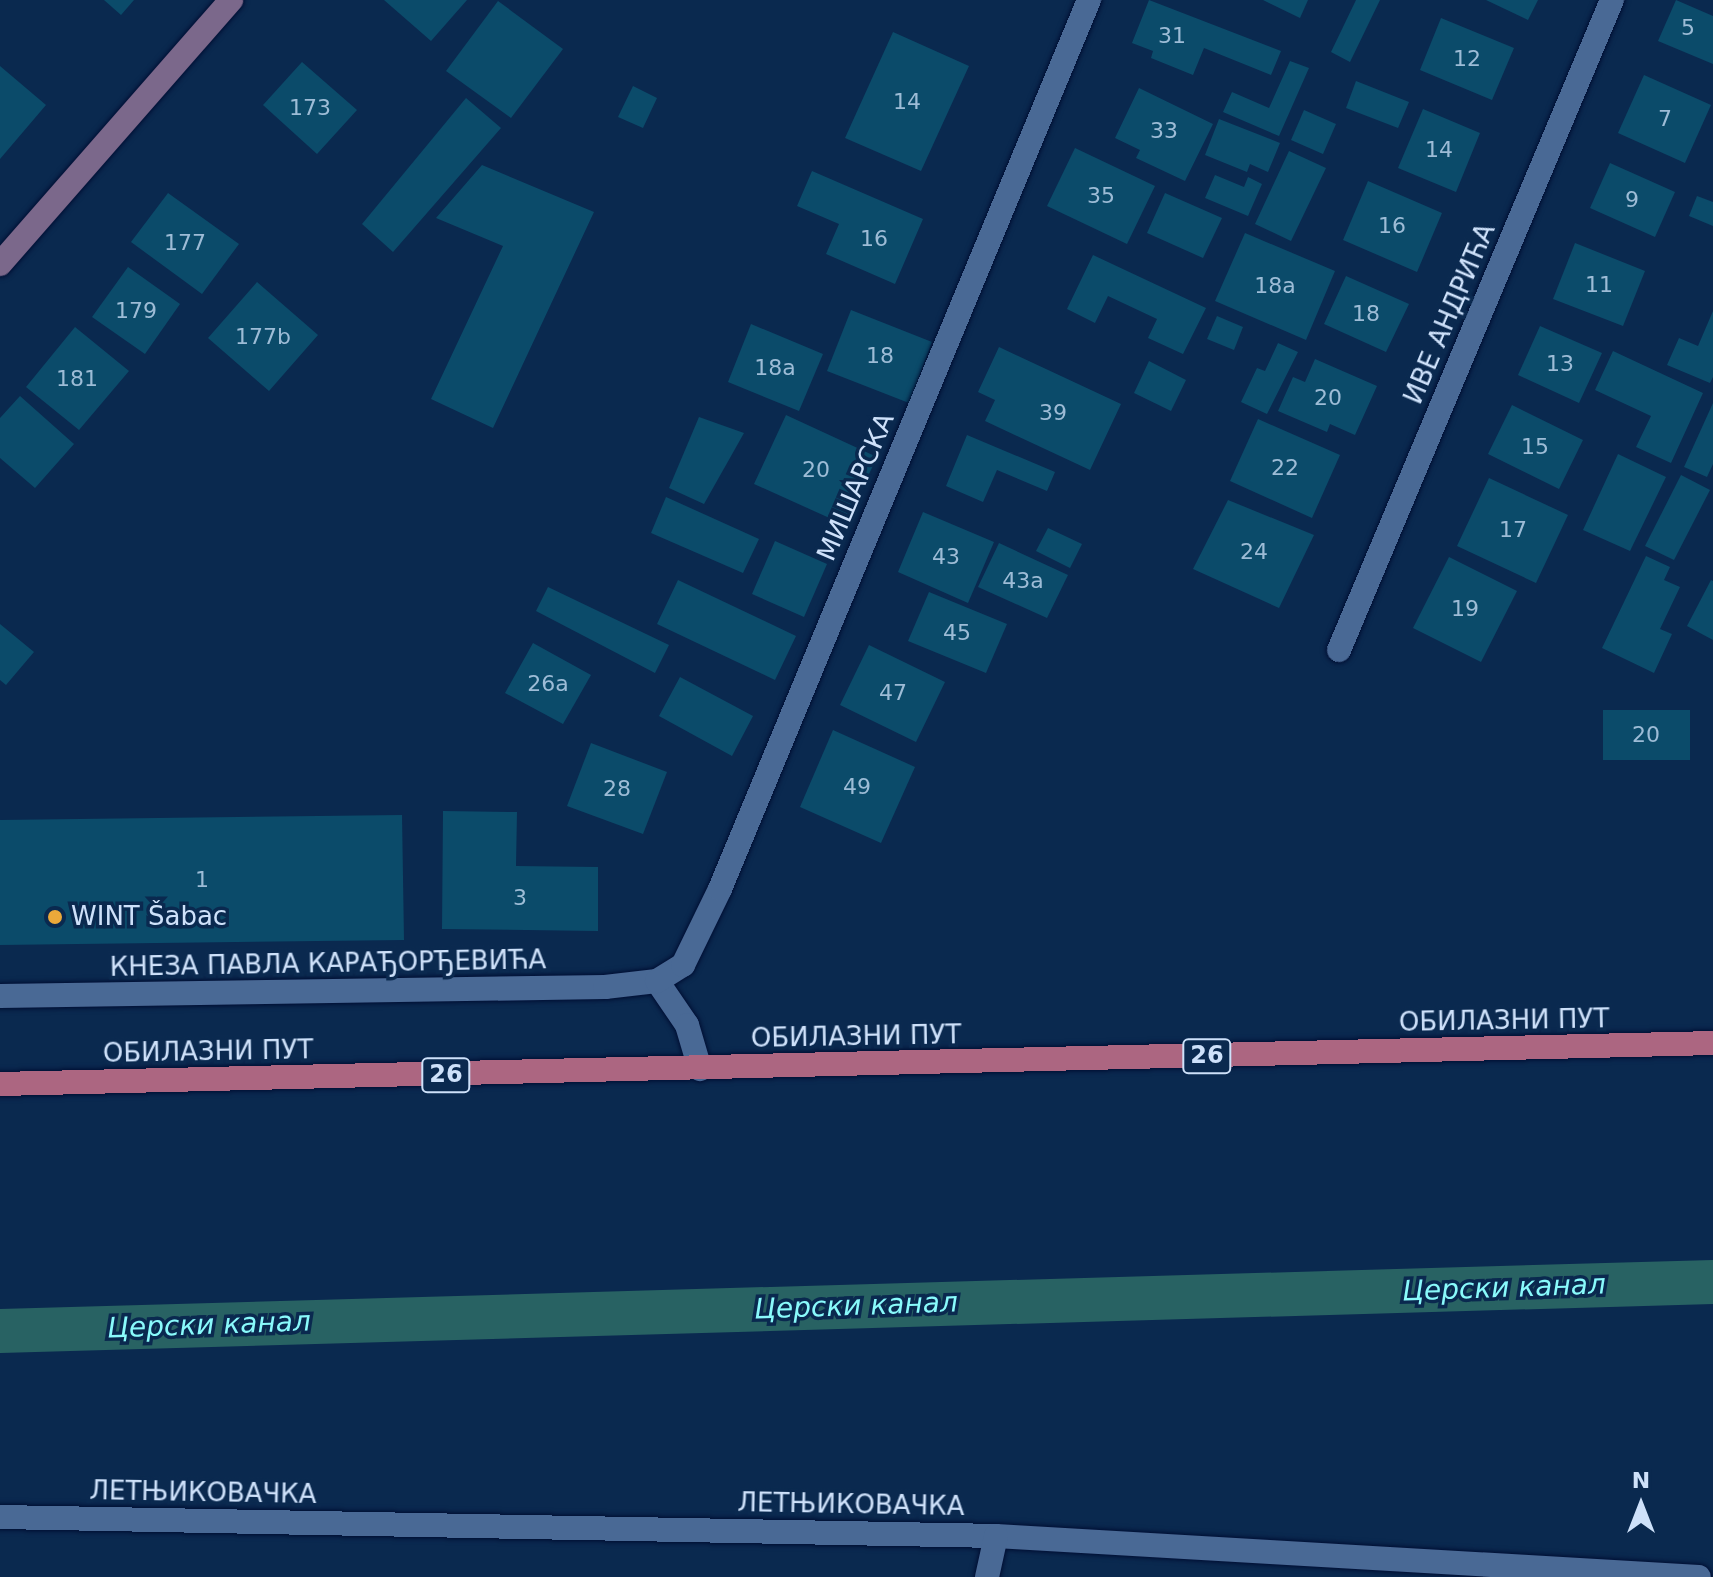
<!DOCTYPE html>
<html>
<head>
<meta charset="utf-8">
<style>
  body { margin:0 }
  #map { position:relative; width:1713px; height:1577px; overflow:hidden; background:#0a294f; font-family:"DejaVu Sans",sans-serif }
  div>[style] { position:absolute }
  .canal>* { height:44px; margin:-22px; padding:0 22px; transform-origin:22px; border-radius:22px; background:#286263 }
  .building>* { inset:0; background:#0b4b6a }
  .roads { filter:drop-shadow(0 0 2px #000f34) drop-shadow(0 0 2px #000f34) }
  .minor>* { height:24px; margin:-12px; padding:0 12px; transform-origin:12px; border-radius:12px; background:#496995 }
  .secondary>* { height:24px; margin:-12px; padding:0 12px; transform-origin:12px; border-radius:12px; background:#7b688b }
  .primary>* { height:24px; margin:-12px; padding:0 12px; transform-origin:12px; border-radius:12px; background:#ac6681 }
  .dots>* { width:22px; height:22px; translate:-50% -50%; box-sizing:border-box; border:4px solid #0a294f; border-radius:50% }
  span { translate:-50% -50%; white-space:nowrap; text-align:center; line-height:1.15; -webkit-text-stroke:7px #0a294f; paint-order:stroke }
  .number-label { font-size:22px; color:#9dbcd6 }
  .number-label span { -webkit-text-stroke-width:0 }
  .shield-label span { padding:2px 6px; background:#0a294f; border:2px solid; border-radius:6px; -webkit-text-stroke-width:0 }
  .shield-label { font-size:24px; color:#cee1fa; font-weight:700 }
  .street-label { font-size:26px; color:#cee1fa }
  .poi-label { font-size:26px; color:#cee1fa }
  .left { translate:0 -50%; text-align:left }
  .water-label { font-size:28px; color:#89fafb; font-style:italic }
  .north { position:absolute; left:1601px; top:1465px; width:80px; height:80px; -webkit-text-stroke:6px #0a294f; paint-order:stroke; rotate:0deg; font-size:22px; font-weight:700; line-height:32px; text-align:center; color:#cee1fa }
  .north::after { content:''; display:block; margin:auto; width:28px; height:36px; background:#cee1fa; clip-path:polygon(50% 0,100% 100%,50% 72%,0 100%) }
</style>
</head>
<body>
<div id="map">
  <div class="canal">
    <i style="left:0;top:1331px;width:1714px;rotate:-1.64deg"></i>
  </div>
  <div class="building">
    <i style="clip-path:polygon(104px 0,134px 0,121px 15px)"></i>
    <i style="clip-path:polygon(384px 0,467px 0,431px 41px)"></i>
    <i style="clip-path:polygon(1149px 0,1281px 51px,1271px 75px,1204px 48px,1193px 75px,1151px 58px,1153px 51px,1132px 43px)"></i>
    <i style="clip-path:polygon(1263px 0,1308px 0,1300px 18px)"></i>
    <i style="clip-path:polygon(1356px 0,1380px 0,1350px 62px,1331px 52px)"></i>
    <i style="clip-path:polygon(1486px 0,1538px 0,1528px 20px)"></i>
    <i style="clip-path:polygon(1676px 0,1713px 16px,1713px 64px,1658px 41px)"></i>
    <i style="clip-path:polygon(498px 1px,563px 49px,511px 118px,446px 71px)"></i>
    <i style="clip-path:polygon(1441px 18px,1514px 48px,1492px 100px,1420px 70px)"></i>
    <i style="clip-path:polygon(893px 32px,969px 66px,921px 171px,845px 138px)"></i>
    <i style="clip-path:polygon(1290px 61px,1309px 68px,1279px 136px,1223px 112px,1232px 92px,1269px 108px)"></i>
    <i style="clip-path:polygon(302px 62px,357px 110px,317px 154px,263px 105px)"></i>
    <i style="clip-path:polygon(0 66px,46px 105px,0 159px)"></i>
    <i style="clip-path:polygon(1644px 75px,1711px 105px,1685px 163px,1618px 133px)"></i>
    <i style="clip-path:polygon(1356px 81px,1409px 102px,1398px 128px,1346px 108px)"></i>
    <i style="clip-path:polygon(633px 86px,657px 98px,643px 128px,618px 117px)"></i>
    <i style="clip-path:polygon(1139px 88px,1213px 124px,1185px 181px,1136px 158px,1140px 150px,1115px 138px)"></i>
    <i style="clip-path:polygon(466px 98px,501px 128px,393px 252px,362px 224px)"></i>
    <i style="clip-path:polygon(1423px 109px,1480px 133px,1456px 192px,1398px 168px)"></i>
    <i style="clip-path:polygon(1304px 110px,1336px 124px,1323px 154px,1291px 140px)"></i>
    <i style="clip-path:polygon(1219px 119px,1280px 143px,1268px 172px,1250px 164px,1247px 172px,1205px 155px)"></i>
    <i style="clip-path:polygon(1075px 148px,1155px 186px,1127px 244px,1047px 206px)"></i>
    <i style="clip-path:polygon(1289px 151px,1326px 168px,1291px 241px,1255px 224px)"></i>
    <i style="clip-path:polygon(1610px 163px,1675px 192px,1655px 237px,1590px 208px)"></i>
    <i style="clip-path:polygon(482px 165px,594px 212px,493px 428px,431px 399px,503px 246px,436px 218px)"></i>
    <i style="clip-path:polygon(812px 171px,923px 219px,895px 284px,826px 254px,839px 224px,797px 206px)"></i>
    <i style="clip-path:polygon(1215px 175px,1244px 187px,1248px 177px,1262px 184px,1248px 216px,1205px 198px)"></i>
    <i style="clip-path:polygon(1368px 181px,1442px 213px,1417px 272px,1343px 240px)"></i>
    <i style="clip-path:polygon(168px 193px,239px 244px,202px 294px,131px 242px)"></i>
    <i style="clip-path:polygon(1165px 193px,1222px 218px,1203px 258px,1147px 233px)"></i>
    <i style="clip-path:polygon(1697px 196px,1713px 202px,1713px 226px,1689px 216px)"></i>
    <i style="clip-path:polygon(1245px 233px,1335px 271px,1306px 340px,1215px 301px)"></i>
    <i style="clip-path:polygon(1575px 243px,1645px 271px,1623px 326px,1553px 299px)"></i>
    <i style="clip-path:polygon(1093px 255px,1206px 308px,1183px 354px,1148px 338px,1157px 319px,1108px 296px,1095px 323px,1067px 309px)"></i>
    <i style="clip-path:polygon(128px 267px,180px 304px,145px 354px,92px 317px)"></i>
    <i style="clip-path:polygon(1346px 276px,1409px 304px,1386px 352px,1324px 324px)"></i>
    <i style="clip-path:polygon(257px 282px,318px 335px,269px 391px,208px 338px)"></i>
    <i style="clip-path:polygon(851px 310px,932px 342px,909px 403px,827px 371px)"></i>
    <i style="clip-path:polygon(1713px 311px,1713px 377px,1710px 383px,1667px 365px,1679px 338px,1698px 346px)"></i>
    <i style="clip-path:polygon(1217px 316px,1243px 327px,1234px 350px,1207px 339px)"></i>
    <i style="clip-path:polygon(751px 324px,823px 354px,799px 411px,728px 382px)"></i>
    <i style="clip-path:polygon(1540px 326px,1602px 353px,1579px 403px,1518px 375px)"></i>
    <i style="clip-path:polygon(75px 327px,129px 371px,79px 430px,26px 387px)"></i>
    <i style="clip-path:polygon(1278px 343px,1298px 352px,1267px 414px,1241px 402px,1257px 368px,1265px 371px)"></i>
    <i style="clip-path:polygon(999px 347px,1121px 404px,1090px 470px,985px 421px,995px 400px,978px 392px)"></i>
    <i style="clip-path:polygon(1613px 351px,1703px 393px,1671px 463px,1636px 447px,1651px 416px,1595px 390px)"></i>
    <i style="clip-path:polygon(1315px 359px,1377px 386px,1355px 435px,1330px 424px,1327px 432px,1278px 411px,1293px 377px,1305px 382px)"></i>
    <i style="clip-path:polygon(1149px 361px,1186px 380px,1171px 411px,1134px 393px)"></i>
    <i style="clip-path:polygon(20px 396px,74px 444px,35px 488px,0 458px,0 418px)"></i>
    <i style="clip-path:polygon(1713px 403px,1713px 464px,1707px 477px,1684px 467px)"></i>
    <i style="clip-path:polygon(1512px 405px,1583px 440px,1559px 489px,1488px 454px)"></i>
    <i style="clip-path:polygon(786px 415px,877px 457px,845px 525px,754px 484px)"></i>
    <i style="clip-path:polygon(699px 417px,744px 433px,704px 504px,669px 488px)"></i>
    <i style="clip-path:polygon(1258px 419px,1340px 455px,1312px 518px,1230px 481px)"></i>
    <i style="clip-path:polygon(967px 435px,1055px 472px,1047px 491px,997px 470px,983px 502px,946px 486px)"></i>
    <i style="clip-path:polygon(1618px 454px,1666px 477px,1630px 551px,1583px 530px)"></i>
    <i style="clip-path:polygon(1681px 475px,1710px 490px,1674px 560px,1645px 546px)"></i>
    <i style="clip-path:polygon(1489px 478px,1568px 515px,1536px 583px,1457px 546px)"></i>
    <i style="clip-path:polygon(666px 497px,759px 539px,743px 573px,651px 533px)"></i>
    <i style="clip-path:polygon(1228px 500px,1314px 535px,1279px 608px,1193px 569px)"></i>
    <i style="clip-path:polygon(923px 512px,994px 542px,968px 603px,898px 572px)"></i>
    <i style="clip-path:polygon(1048px 528px,1082px 544px,1070px 568px,1036px 551px)"></i>
    <i style="clip-path:polygon(775px 541px,827px 564px,804px 617px,752px 594px)"></i>
    <i style="clip-path:polygon(999px 543px,1068px 575px,1047px 618px,978px 587px)"></i>
    <i style="clip-path:polygon(1646px 556px,1670px 567px,1664px 580px,1680px 587px,1660px 629px,1672px 634px,1654px 673px,1602px 648px)"></i>
    <i style="clip-path:polygon(1449px 557px,1517px 591px,1481px 662px,1413px 628px)"></i>
    <i style="clip-path:polygon(678px 580px,796px 636px,775px 680px,657px 624px)"></i>
    <i style="clip-path:polygon(1711px 580px,1713px 581px,1713px 640px,1687px 626px)"></i>
    <i style="clip-path:polygon(548px 587px,669px 645px,655px 673px,536px 611px)"></i>
    <i style="clip-path:polygon(929px 592px,1007px 624px,986px 673px,908px 641px)"></i>
    <i style="clip-path:polygon(0 624px,34px 652px,6px 685px,0 680px)"></i>
    <i style="clip-path:polygon(533px 643px,591px 675px,563px 724px,505px 693px)"></i>
    <i style="clip-path:polygon(869px 645px,945px 682px,916px 742px,840px 705px)"></i>
    <i style="clip-path:polygon(680px 677px,753px 716px,732px 756px,659px 716px)"></i>
    <i style="clip-path:polygon(1603px 710px,1690px 710px,1690px 760px,1603px 760px)"></i>
    <i style="clip-path:polygon(833px 730px,915px 767px,881px 843px,800px 807px)"></i>
    <i style="clip-path:polygon(591px 743px,667px 772px,643px 834px,567px 806px)"></i>
    <i style="clip-path:polygon(443px 811px,517px 812px,516px 866px,598px 867px,598px 931px,442px 929px)"></i>
    <i style="clip-path:polygon(402px 815px,404px 940px,0 945px,0 820px)"></i>
  </div>
  <div class="roads">
    <div class="minor">
      <i style="left:1339px;top:650px;width:705px;rotate:-67.22deg"></i>
      <i style="left:657px;top:981px;width:53px;rotate:55.7deg"></i>
      <i style="left:687px;top:1025px;width:46px;rotate:73.5deg"></i>
      <i style="left:0;top:996px;width:605px;rotate:-0.85deg"></i>
      <i style="left:605px;top:987px;width:52px;rotate:-6.6deg"></i>
      <i style="left:657px;top:981px;width:31px;rotate:-32deg"></i>
      <i style="left:683px;top:965px;width:85px;rotate:-64deg"></i>
      <i style="left:720px;top:889px;width:963px;rotate:-67.46deg"></i>
      <i style="left:0;top:1517px;width:996px;rotate:1.09deg"></i>
      <i style="left:996px;top:1536px;width:704px;rotate:3.34deg"></i>
      <i style="left:987px;top:1577px;width:42px;rotate:-77.6deg"></i>
    </div>
    <div class="secondary">
      <i style="left:0;top:264px;width:351px;rotate:-48.8deg"></i>
    </div>
    <div class="primary">
      <i style="left:0;top:1084px;width:1713px;rotate:-1.37deg"></i>
    </div>
  </div>
  <div class="dots">
    <i style="left:55px;top:917px;background:#eba93a"></i>
  </div>
  <div class="number-label">
    <span style="left:1688px;top:28px">5</span>
    <span style="left:1172px;top:36px">31</span>
    <span style="left:1467px;top:59px">12</span>
    <span style="left:907px;top:102px">14</span>
    <span style="left:310px;top:108px">173</span>
    <span style="left:1665px;top:119px">7</span>
    <span style="left:1164px;top:131px">33</span>
    <span style="left:1439px;top:150px">14</span>
    <span style="left:1101px;top:196px">35</span>
    <span style="left:1632px;top:200px">9</span>
    <span style="left:1392px;top:226px">16</span>
    <span style="left:874px;top:239px">16</span>
    <span style="left:185px;top:243px">177</span>
    <span style="left:1599px;top:285px">11</span>
    <span style="left:1275px;top:286px">18a</span>
    <span style="left:136px;top:311px">179</span>
    <span style="left:1366px;top:314px">18</span>
    <span style="left:263px;top:337px">177b</span>
    <span style="left:880px;top:356px">18</span>
    <span style="left:1560px;top:364px">13</span>
    <span style="left:775px;top:368px">18a</span>
    <span style="left:77px;top:379px">181</span>
    <span style="left:1328px;top:398px">20</span>
    <span style="left:1053px;top:413px">39</span>
    <span style="left:1535px;top:447px">15</span>
    <span style="left:1285px;top:468px">22</span>
    <span style="left:816px;top:470px">20</span>
    <span style="left:1513px;top:530px">17</span>
    <span style="left:1254px;top:552px">24</span>
    <span style="left:946px;top:557px">43</span>
    <span style="left:1023px;top:581px">43a</span>
    <span style="left:1465px;top:609px">19</span>
    <span style="left:957px;top:633px">45</span>
    <span style="left:548px;top:684px">26a</span>
    <span style="left:893px;top:693px">47</span>
    <span style="left:1646px;top:735px">20</span>
    <span style="left:857px;top:787px">49</span>
    <span style="left:617px;top:789px">28</span>
    <span style="left:202px;top:880px">1</span>
    <span style="left:520px;top:898px">3</span>
  </div>
  <div class="shield-label">
    <span style="left:1207px;top:1056px">26</span>
    <span style="left:446px;top:1075px">26</span>
  </div>
  <div class="street-label">
    <span style="left:1450px;top:314px;rotate:-67deg">ИВЕ АНДРИЋА</span>
    <span style="left:856px;top:487px;rotate:-67deg">МИШАРСКА</span>
    <span style="left:328px;top:964px;rotate:-1deg">КНЕЗА ПАВЛА КАРАЂОРЂЕВИЋА</span>
    <span style="left:1504px;top:1021px;rotate:-1deg">ОБИЛАЗНИ ПУТ</span>
    <span style="left:856px;top:1037px;rotate:-1deg">ОБИЛАЗНИ ПУТ</span>
    <span style="left:208px;top:1052px;rotate:-1deg">ОБИЛАЗНИ ПУТ</span>
    <span style="left:203px;top:1493px;rotate:1deg">ЛЕТЊИКОВАЧКА</span>
    <span style="left:851px;top:1505px;rotate:1deg">ЛЕТЊИКОВАЧКА</span>
  </div>
  <div class="poi-label">
    <span class="left" style="left:71px;top:917px">WINT Šabac</span>
  </div>
  <div class="water-label">
    <span style="left:1504px;top:1288px;rotate:-2deg">Церски канал</span>
    <span style="left:856px;top:1306px;rotate:-2deg">Церски канал</span>
    <span style="left:209px;top:1325px;rotate:-2deg">Церски канал</span>
  </div>
  <div class="north">N</div>
</div>
</body>
</html>
